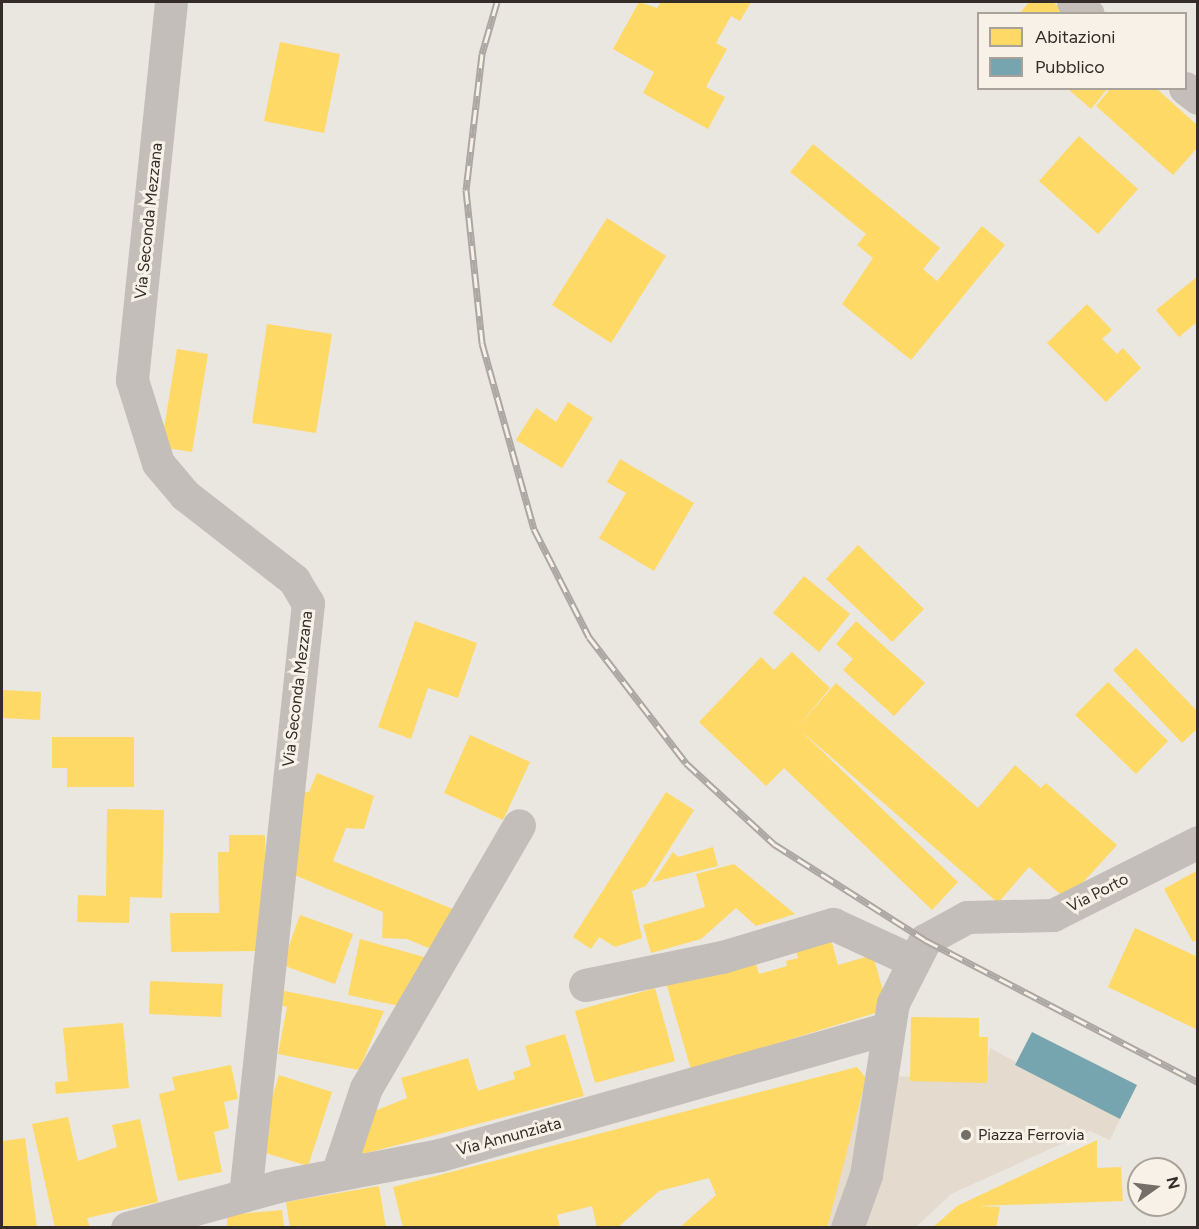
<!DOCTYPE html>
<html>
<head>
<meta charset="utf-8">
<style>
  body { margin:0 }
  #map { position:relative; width:1199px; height:1229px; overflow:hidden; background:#eae6e0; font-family:Figtree,sans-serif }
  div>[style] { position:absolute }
  .plaza>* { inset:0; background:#e4dace }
  .homes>* { inset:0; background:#ffd966 }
  .public>* { inset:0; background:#76a5af }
  .minor>* { height:33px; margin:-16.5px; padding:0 16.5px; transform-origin:16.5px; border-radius:16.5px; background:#c3beb9 }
  .rail>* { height:7px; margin-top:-3.5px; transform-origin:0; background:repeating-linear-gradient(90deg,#f7f1e7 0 14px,#aca7a3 0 28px); box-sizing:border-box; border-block:2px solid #aca7a3 }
  .dots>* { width:16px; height:16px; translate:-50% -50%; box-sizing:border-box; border:3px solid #f7f1e7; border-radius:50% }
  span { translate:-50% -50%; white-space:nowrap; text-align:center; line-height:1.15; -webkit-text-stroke:6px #f7f1e7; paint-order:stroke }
  .street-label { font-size:16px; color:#342c28 }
  .poi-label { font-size:16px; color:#342c28 }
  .left { translate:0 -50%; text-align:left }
  .frame { position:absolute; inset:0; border:3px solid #342c28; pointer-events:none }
  .legend { position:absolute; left:977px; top:12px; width:210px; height:78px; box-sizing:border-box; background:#f7f1e7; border:2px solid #a9a29b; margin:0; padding:8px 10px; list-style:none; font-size:18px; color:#342c28 }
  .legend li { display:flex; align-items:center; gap:12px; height:30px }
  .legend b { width:30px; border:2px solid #a9a29b }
  .north { position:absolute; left:1127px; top:1157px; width:60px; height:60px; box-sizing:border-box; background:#f7f1e7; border:2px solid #a9a29b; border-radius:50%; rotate:76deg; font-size:16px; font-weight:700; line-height:24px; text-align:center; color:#342c28 }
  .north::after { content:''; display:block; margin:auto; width:21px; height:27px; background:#746d68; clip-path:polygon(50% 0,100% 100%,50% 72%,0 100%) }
</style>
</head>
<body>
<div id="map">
  <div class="plaza">
    <i style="clip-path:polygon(990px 1048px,1120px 1119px,1110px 1140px,1090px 1131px,951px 1194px,916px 1227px,810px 1228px,866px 1075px,984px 1080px)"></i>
  </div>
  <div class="homes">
    <i style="clip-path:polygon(639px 2px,657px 8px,661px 2px,751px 2px,740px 21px,731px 16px,716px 43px,727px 49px,706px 87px,725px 97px,708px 129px,643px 93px,654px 72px,613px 49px)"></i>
    <i style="clip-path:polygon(1029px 2px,1053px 2px,1067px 14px,1019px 14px)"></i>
    <i style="clip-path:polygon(280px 42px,340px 54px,324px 133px,264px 121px)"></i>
    <i style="clip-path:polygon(1067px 88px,1108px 88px,1091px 109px)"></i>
    <i style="clip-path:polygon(1111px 88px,1156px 88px,1198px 126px,1198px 147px,1173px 175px,1096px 106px)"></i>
    <i style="clip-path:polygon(1079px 136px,1138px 189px,1098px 234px,1039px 181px)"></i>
    <i style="clip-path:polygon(813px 144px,940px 248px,923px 269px,937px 281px,982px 226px,1005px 245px,911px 360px,842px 304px,873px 258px,857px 245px,866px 234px,790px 172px)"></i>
    <i style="clip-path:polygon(607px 218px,666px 256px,611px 343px,552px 305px)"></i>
    <i style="clip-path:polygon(1198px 276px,1198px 321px,1179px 337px,1156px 310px)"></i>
    <i style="clip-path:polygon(1087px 304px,1112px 330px,1102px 339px,1117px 354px,1123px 348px,1141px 368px,1106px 402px,1047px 343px)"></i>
    <i style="clip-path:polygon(267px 324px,332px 334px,316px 433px,252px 423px)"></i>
    <i style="clip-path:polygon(177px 349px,208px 354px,192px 452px,161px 447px)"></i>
    <i style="clip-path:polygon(568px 402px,593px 418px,562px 468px,516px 440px,536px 408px,556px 422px)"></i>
    <i style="clip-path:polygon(620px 459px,694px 503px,654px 571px,599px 538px,626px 493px,607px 482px)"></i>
    <i style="clip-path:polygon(858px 545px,924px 609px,892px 642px,826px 579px)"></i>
    <i style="clip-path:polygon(804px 576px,850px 614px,819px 652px,773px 613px)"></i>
    <i style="clip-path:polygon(415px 621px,477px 643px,458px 698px,428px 688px,411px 739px,378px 727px)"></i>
    <i style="clip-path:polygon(856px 621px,925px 683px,894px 716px,843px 670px,853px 659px,836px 644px)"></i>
    <i style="clip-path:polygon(1136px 648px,1198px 712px,1198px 728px,1182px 743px,1113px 670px)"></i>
    <i style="clip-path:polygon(792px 652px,830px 688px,797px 728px,836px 683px,978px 808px,1015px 765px,1041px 788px,1046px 783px,1117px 845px,1067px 900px,1029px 867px,998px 903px,800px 730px,958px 882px,932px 910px,784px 768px,766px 786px,699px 722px,761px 657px,774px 670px)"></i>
    <i style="clip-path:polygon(1108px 682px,1168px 741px,1136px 774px,1075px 715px)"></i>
    <i style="clip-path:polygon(2px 690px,41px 692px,40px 720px,2px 718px)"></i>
    <i style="clip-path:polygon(470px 735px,530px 762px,503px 820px,444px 793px)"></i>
    <i style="clip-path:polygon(52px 737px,134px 737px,134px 787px,67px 787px,67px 768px,52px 768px)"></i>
    <i style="clip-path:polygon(317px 773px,374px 796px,364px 829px,346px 828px,333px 861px,458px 911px,441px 953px,407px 939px,382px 938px,383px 912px,292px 874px,291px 791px,309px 792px)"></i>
    <i style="clip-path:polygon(666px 792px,694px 810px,646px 886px,632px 891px,642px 938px,615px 947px,599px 937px,591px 949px,573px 937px)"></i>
    <i style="clip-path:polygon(107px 809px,164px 810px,162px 898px,130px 897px,129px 923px,77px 922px,78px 895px,106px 896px)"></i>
    <i style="clip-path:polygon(229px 835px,265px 835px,267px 951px,171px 952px,170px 913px,219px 913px,218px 852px,229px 852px)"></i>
    <i style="clip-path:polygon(713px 847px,718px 866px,653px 882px,673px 852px,678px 857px)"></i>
    <i style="clip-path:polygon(734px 864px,795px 914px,756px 926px,736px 908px,701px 939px,651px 953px,643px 925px,705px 907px,696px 874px)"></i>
    <i style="clip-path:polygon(1198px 870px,1198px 940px,1193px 942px,1164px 889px)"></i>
    <i style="clip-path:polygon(300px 915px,353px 934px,335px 984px,282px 965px)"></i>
    <i style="clip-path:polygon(1135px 928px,1198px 957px,1198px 1030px,1108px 987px)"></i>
    <i style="clip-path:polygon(830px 935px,838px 965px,873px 955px,888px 1009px,691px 1070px,665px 979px,753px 954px,759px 974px,787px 966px,786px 961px,798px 958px,794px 945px)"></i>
    <i style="clip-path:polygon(360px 939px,431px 959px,404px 1007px,348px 995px)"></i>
    <i style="clip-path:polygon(150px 981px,223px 984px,221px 1017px,149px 1014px)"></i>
    <i style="clip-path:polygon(655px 988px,675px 1061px,595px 1083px,575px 1011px)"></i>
    <i style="clip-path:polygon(280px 990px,384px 1011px,359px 1070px,278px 1054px,287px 1007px,277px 1004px)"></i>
    <i style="clip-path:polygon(911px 1017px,979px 1018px,979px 1037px,988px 1037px,987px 1083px,910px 1081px)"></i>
    <i style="clip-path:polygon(123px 1023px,129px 1088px,56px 1094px,55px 1082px,68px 1081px,63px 1028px)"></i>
    <i style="clip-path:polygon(565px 1034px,584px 1096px,355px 1156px,372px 1112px,407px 1098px,401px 1078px,468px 1058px,478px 1091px,515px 1079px,513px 1072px,531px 1066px,525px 1046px)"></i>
    <i style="clip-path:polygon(231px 1065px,238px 1099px,224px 1102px,229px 1128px,214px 1132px,222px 1172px,178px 1181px,159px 1094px,175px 1090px,172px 1077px)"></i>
    <i style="clip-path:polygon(857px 1067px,866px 1078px,827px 1228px,679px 1228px,716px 1195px,709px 1178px,659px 1191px,617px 1228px,597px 1228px,592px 1206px,557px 1215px,560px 1228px,403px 1228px,393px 1187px)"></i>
    <i style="clip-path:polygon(279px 1075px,332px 1092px,308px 1166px,256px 1150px)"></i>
    <i style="clip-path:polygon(68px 1117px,78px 1161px,117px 1147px,112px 1125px,140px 1119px,158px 1202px,87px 1218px,90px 1228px,55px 1228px,32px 1124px)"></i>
    <i style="clip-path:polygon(25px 1138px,37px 1228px,2px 1228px,2px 1141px)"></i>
    <i style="clip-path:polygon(1097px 1140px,1097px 1168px,1121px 1167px,1123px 1201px,978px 1206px,1000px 1207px,996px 1228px,932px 1228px,957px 1206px)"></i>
    <i style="clip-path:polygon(379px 1186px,386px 1228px,290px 1228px,286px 1202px)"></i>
    <i style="clip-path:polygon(282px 1210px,284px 1228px,227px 1228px,227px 1215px)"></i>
  </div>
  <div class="public">
    <i style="clip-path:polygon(1032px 1032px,1137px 1085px,1120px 1119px,1015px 1065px)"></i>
  </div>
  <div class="minor">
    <i style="left:171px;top:2px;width:380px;rotate:95.9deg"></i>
    <i style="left:132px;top:380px;width:87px;rotate:72.6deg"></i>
    <i style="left:158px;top:463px;width:42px;rotate:49.8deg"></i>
    <i style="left:185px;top:495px;width:138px;rotate:37.9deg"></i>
    <i style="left:294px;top:580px;width:27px;rotate:59deg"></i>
    <i style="left:308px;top:603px;width:595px;rotate:96.07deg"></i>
    <i style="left:1073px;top:2px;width:19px;rotate:39deg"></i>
    <i style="left:1185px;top:88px;width:16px;rotate:38deg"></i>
    <i style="left:585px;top:985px;width:140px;rotate:-11.6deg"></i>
    <i style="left:722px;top:957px;width:116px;rotate:-16.6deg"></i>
    <i style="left:833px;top:924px;width:86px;rotate:24.8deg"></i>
    <i style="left:337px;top:1174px;width:91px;rotate:-71.4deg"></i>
    <i style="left:366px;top:1088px;width:304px;rotate:-59.8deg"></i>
    <i style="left:127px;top:1228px;width:157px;rotate:-15.5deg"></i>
    <i style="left:278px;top:1186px;width:165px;rotate:-10.8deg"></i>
    <i style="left:440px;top:1155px;width:463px;rotate:-15.8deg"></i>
    <i style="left:847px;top:1228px;width:56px;rotate:-70.3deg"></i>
    <i style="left:866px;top:1175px;width:174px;rotate:-81.1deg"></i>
    <i style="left:893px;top:1003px;width:71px;rotate:-63.1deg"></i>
    <i style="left:925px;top:940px;width:48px;rotate:-28.7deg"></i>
    <i style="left:967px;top:917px;width:86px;rotate:-1.3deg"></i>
    <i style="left:1053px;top:915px;width:162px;rotate:-26.7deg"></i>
  </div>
  <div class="rail">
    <i style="left:497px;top:2px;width:54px;rotate:106.1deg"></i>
    <i style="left:482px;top:54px;width:137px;rotate:96.7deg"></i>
    <i style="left:466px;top:190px;width:154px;rotate:84deg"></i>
    <i style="left:482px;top:343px;width:193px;rotate:74.4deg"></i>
    <i style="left:534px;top:529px;width:121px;rotate:63deg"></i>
    <i style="left:589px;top:637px;width:159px;rotate:52.4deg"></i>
    <i style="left:686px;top:763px;width:120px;rotate:42.6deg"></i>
    <i style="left:774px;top:844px;width:179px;rotate:32.4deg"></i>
    <i style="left:925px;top:940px;width:308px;rotate:27.5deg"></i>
  </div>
  <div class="dots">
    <i style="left:966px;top:1135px;background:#746d68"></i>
  </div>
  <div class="street-label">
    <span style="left:149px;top:221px;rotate:-84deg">Via Seconda Mezzana</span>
    <span style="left:298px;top:689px;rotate:-83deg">Via Seconda Mezzana</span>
    <span style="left:1098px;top:893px;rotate:-27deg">Via Porto</span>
    <span style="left:509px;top:1137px;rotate:-15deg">Via Annunziata</span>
  </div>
  <div class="poi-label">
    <span class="left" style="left:978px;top:1135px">Piazza Ferrovia</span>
  </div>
  <div class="frame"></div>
  <ul class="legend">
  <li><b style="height:16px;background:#ffd966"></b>Abitazioni</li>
  <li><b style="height:16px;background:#76a5af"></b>Pubblico</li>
  </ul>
  <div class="north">N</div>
</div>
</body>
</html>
